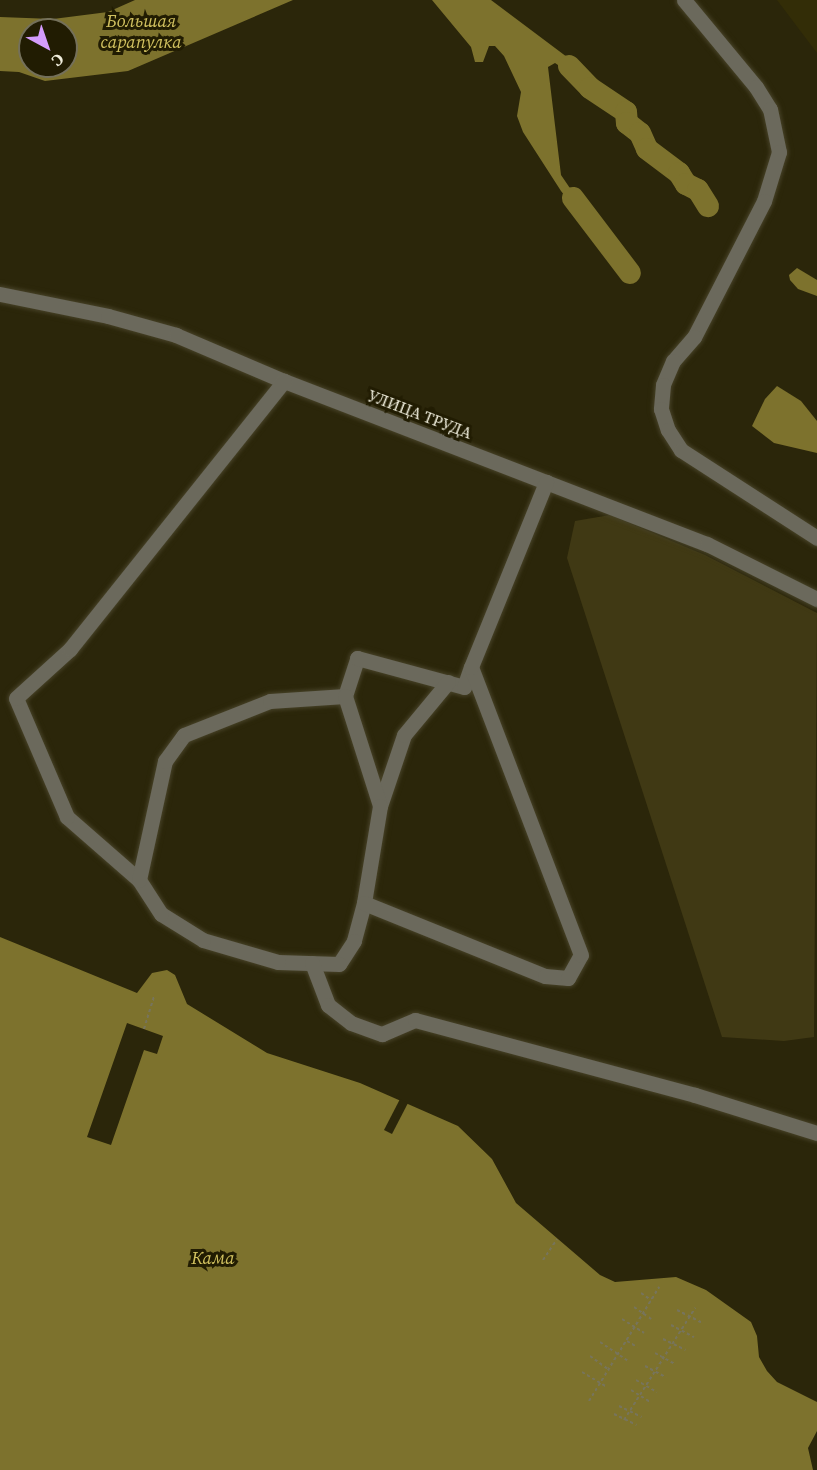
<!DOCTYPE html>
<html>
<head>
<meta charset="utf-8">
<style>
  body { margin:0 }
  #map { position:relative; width:817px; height:1470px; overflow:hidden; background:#2b260a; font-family:"Source Serif 4",serif }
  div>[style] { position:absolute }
  .built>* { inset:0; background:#332d07 }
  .green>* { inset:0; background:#403914 }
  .water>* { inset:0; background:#7d722d }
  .pier>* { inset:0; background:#2b260a }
  .river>* { height:22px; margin:-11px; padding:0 11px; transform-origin:11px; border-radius:11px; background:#7d722d }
  .path>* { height:2px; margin-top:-1px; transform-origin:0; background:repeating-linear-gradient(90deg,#77745c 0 3px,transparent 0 6px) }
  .roads { filter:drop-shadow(0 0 2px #474228) drop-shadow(0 0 2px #474228) }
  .minor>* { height:15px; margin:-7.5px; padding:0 7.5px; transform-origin:7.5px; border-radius:7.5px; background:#6b695c }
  span { translate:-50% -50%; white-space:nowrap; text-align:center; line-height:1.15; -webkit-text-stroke:6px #211c02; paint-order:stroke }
  .street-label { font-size:16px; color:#f0eedd }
  .water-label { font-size:18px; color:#d0c05f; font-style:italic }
  .north { position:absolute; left:18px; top:18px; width:60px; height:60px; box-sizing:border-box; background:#211c02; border:2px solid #74705a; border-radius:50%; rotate:140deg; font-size:16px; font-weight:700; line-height:24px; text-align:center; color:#f0eedd }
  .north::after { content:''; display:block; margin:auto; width:21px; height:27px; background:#d49cfc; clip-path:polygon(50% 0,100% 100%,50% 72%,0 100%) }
</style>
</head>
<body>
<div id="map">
  <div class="built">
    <i style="clip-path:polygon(777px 0,817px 0,817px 53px)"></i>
  </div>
  <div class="green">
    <i style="clip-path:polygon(610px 515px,705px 555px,817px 613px,814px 1037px,784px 1041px,722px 1037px,567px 558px,575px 521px)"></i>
  </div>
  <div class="water">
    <i style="clip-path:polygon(evenodd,135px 0,293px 0,128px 71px,45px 81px,19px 72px,0 71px,0 17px,53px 19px,108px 12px,135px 0,30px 30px,66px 30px,66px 66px,30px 66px,30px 30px)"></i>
    <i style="clip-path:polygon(432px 0,491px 0,575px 63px,589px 81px,591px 94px,576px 77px,555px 63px,548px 67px,561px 175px,591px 219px,588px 225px,561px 191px,523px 132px,517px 116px,521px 92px,504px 56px,495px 46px,489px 46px,483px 62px,475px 62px,471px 47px)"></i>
    <i style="clip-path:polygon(797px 268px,817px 280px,817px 296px,798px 289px,790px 280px,789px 275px)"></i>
    <i style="clip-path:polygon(777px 386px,801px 401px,817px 421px,817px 453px,774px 443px,752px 426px,765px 399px)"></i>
    <i style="clip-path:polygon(0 937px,137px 993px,152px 973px,167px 970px,175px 975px,187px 1004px,267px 1053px,360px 1083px,458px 1126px,492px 1159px,516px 1203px,600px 1275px,615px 1282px,676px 1277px,706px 1290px,751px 1322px,757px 1336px,759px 1357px,767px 1371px,777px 1382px,817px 1402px,817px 1431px,808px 1448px,813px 1470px,0 1470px)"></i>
  </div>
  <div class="pier">
    <i style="clip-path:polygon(127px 1023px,163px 1036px,157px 1054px,144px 1050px,111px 1145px,87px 1137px)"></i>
    <i style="clip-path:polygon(400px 1099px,408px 1103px,392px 1134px,384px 1130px)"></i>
  </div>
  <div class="river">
    <i style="left:569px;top:66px;width:30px;rotate:46deg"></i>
    <i style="left:590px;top:88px;width:43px;rotate:33.7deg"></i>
    <i style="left:626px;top:112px;width:11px;rotate:85deg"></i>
    <i style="left:627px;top:123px;width:16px;rotate:38deg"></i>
    <i style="left:640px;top:133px;width:17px;rotate:66deg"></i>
    <i style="left:647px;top:149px;width:40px;rotate:37deg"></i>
    <i style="left:679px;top:173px;width:13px;rotate:58deg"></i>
    <i style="left:686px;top:184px;width:13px;rotate:27deg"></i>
    <i style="left:698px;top:190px;width:19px;rotate:58deg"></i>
    <i style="left:573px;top:198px;width:94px;rotate:52.8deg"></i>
  </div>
  <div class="path">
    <i style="left:144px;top:1029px;width:34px;rotate:-73deg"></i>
    <i style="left:543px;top:1260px;width:25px;rotate:-56deg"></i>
    <i style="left:641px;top:1293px;width:12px;rotate:35deg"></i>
    <i style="left:634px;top:1307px;width:21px;rotate:35deg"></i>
    <i style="left:677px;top:1310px;width:27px;rotate:27deg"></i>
    <i style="left:622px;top:1319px;width:26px;rotate:32deg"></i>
    <i style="left:671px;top:1325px;width:26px;rotate:28deg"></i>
    <i style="left:663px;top:1339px;width:25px;rotate:26deg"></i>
    <i style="left:627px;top:1341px;width:12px;rotate:31deg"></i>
    <i style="left:600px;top:1342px;width:34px;rotate:34deg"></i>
    <i style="left:655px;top:1353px;width:23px;rotate:29deg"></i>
    <i style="left:590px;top:1356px;width:24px;rotate:36deg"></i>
    <i style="left:645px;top:1366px;width:24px;rotate:28deg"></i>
    <i style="left:582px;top:1372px;width:29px;rotate:31deg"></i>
    <i style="left:636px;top:1380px;width:24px;rotate:30deg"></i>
    <i style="left:631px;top:1390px;width:22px;rotate:32deg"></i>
    <i style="left:589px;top:1401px;width:134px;rotate:-58.4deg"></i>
    <i style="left:619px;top:1406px;width:25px;rotate:26deg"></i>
    <i style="left:614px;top:1414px;width:25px;rotate:26deg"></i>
    <i style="left:624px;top:1420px;width:133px;rotate:-57.6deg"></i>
  </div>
  <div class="roads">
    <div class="minor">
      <i style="left:684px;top:0;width:113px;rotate:50.4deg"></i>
      <i style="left:756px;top:87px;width:26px;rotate:58deg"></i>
      <i style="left:770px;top:109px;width:44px;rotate:78.2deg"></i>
      <i style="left:779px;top:152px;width:51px;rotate:107deg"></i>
      <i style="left:764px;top:201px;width:153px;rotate:117.2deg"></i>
      <i style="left:694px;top:337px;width:32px;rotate:131deg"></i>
      <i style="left:673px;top:361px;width:26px;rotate:113deg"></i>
      <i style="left:663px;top:385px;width:24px;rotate:95deg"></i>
      <i style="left:661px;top:409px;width:22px;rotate:72deg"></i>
      <i style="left:668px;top:430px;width:24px;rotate:57deg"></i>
      <i style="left:681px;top:450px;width:162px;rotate:32.9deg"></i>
      <i style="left:0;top:294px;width:110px;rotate:11.5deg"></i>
      <i style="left:108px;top:316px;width:71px;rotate:15.6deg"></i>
      <i style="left:176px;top:335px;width:117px;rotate:23.1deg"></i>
      <i style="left:284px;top:381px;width:453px;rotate:21.1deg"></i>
      <i style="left:707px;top:544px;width:123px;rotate:26.6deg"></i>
      <i style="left:345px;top:696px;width:40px;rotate:-72deg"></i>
      <i style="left:357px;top:658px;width:111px;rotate:15.2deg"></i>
      <i style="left:464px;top:687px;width:21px;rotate:-71deg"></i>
      <i style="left:380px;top:806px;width:75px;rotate:-71.3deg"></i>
      <i style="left:404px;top:735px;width:69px;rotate:-50.3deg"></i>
      <i style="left:139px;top:880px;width:96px;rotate:-138.8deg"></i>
      <i style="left:67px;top:817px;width:129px;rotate:-113.2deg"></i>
      <i style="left:16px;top:698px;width:73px;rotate:-42.2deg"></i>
      <i style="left:70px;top:649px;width:343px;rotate:-51.4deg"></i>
      <i style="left:364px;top:903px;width:39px;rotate:105deg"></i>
      <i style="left:354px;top:941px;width:27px;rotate:123deg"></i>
      <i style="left:339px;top:964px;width:61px;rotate:-178.1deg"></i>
      <i style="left:278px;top:962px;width:78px;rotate:-163.7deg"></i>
      <i style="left:203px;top:940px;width:49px;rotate:-148.2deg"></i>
      <i style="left:161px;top:914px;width:40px;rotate:-122.9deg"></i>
      <i style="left:139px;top:880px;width:122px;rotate:-77.7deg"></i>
      <i style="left:165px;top:761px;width:32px;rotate:-54deg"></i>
      <i style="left:184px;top:735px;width:92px;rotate:-21.6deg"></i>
      <i style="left:270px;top:701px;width:75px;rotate:-3.8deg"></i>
      <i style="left:345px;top:696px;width:115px;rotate:72.3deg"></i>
      <i style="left:380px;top:806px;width:98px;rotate:99.4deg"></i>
      <i style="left:364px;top:903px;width:195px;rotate:22deg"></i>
      <i style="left:545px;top:976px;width:23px;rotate:5deg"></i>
      <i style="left:568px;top:978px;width:26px;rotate:-61deg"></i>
      <i style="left:581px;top:955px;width:308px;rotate:-110.9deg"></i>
      <i style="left:471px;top:667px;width:200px;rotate:-67.9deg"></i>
      <i style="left:312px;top:963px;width:45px;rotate:69.1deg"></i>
      <i style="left:328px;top:1005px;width:29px;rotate:38deg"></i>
      <i style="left:351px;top:1023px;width:33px;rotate:20deg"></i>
      <i style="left:382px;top:1034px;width:36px;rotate:-23deg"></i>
      <i style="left:415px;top:1020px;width:290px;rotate:15deg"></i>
      <i style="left:695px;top:1095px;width:128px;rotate:17.3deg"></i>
    </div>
  </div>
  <div class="street-label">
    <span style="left:420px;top:414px;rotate:21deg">УЛИЦА ТРУДА</span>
  </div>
  <div class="water-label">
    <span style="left:141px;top:32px">Большая<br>сарапулка</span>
    <span style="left:213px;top:1258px">Кама</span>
  </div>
  <div class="north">С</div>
</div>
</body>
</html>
